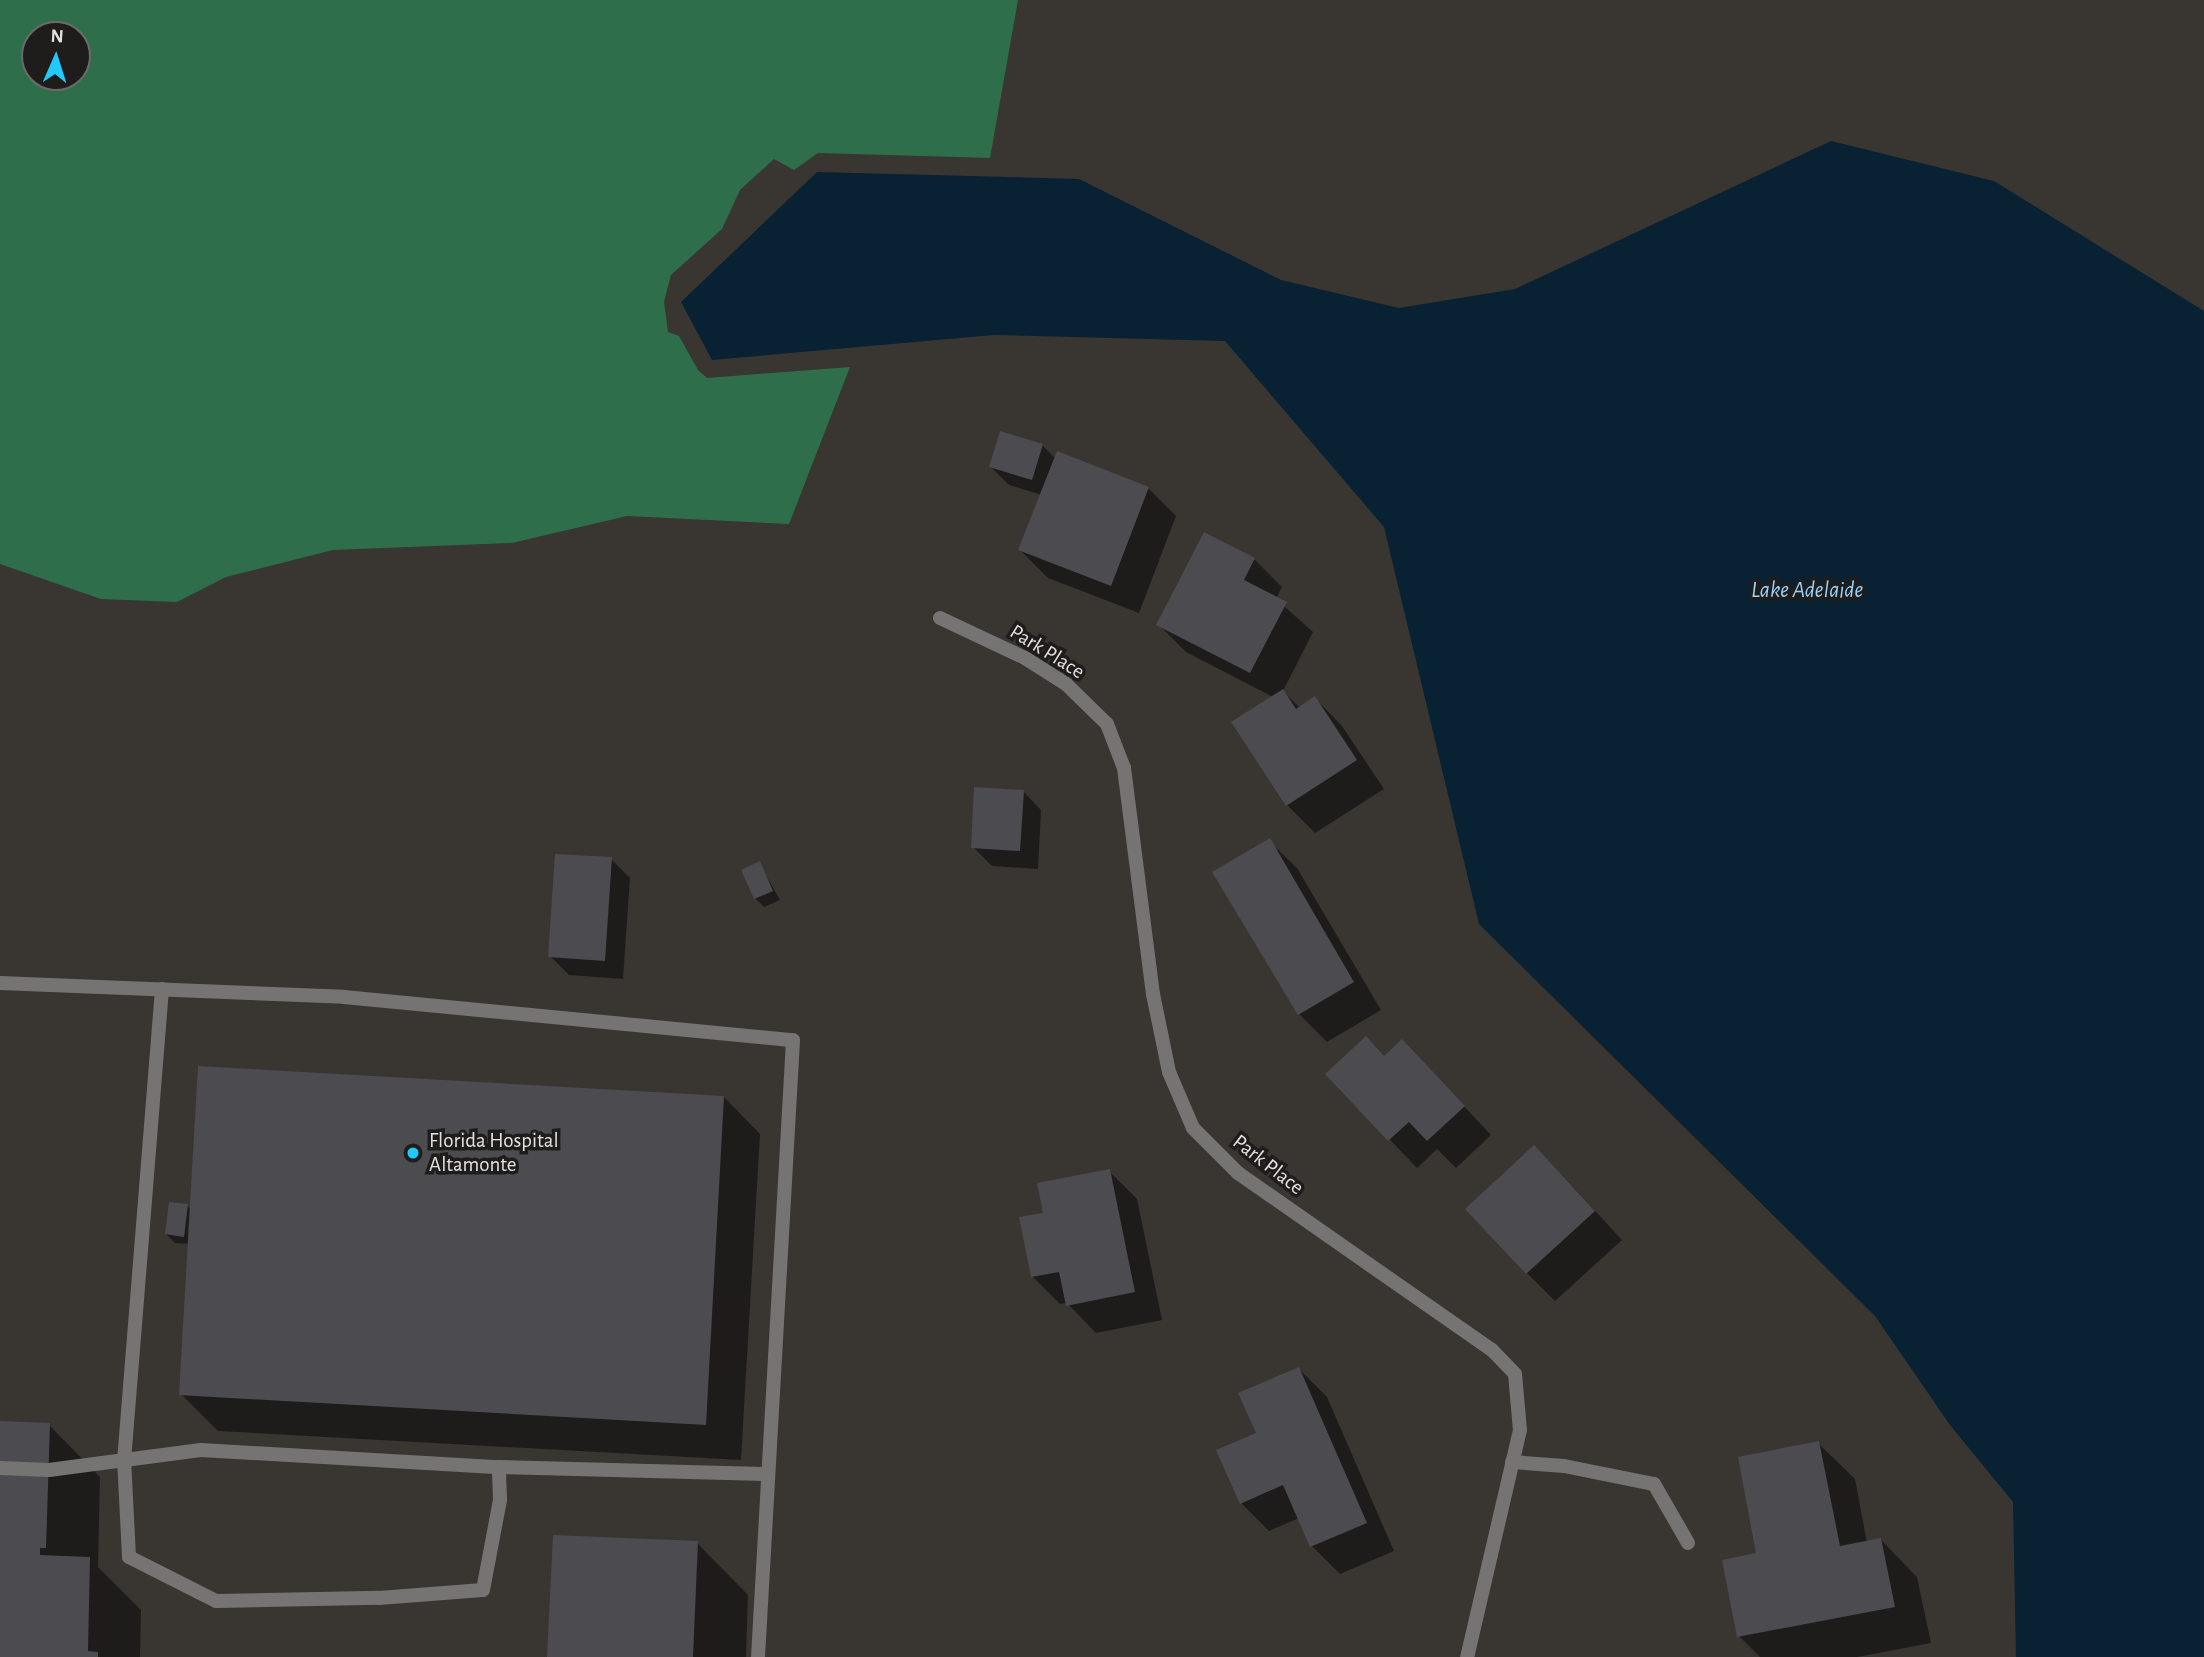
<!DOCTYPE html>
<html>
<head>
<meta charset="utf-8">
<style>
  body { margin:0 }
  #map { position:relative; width:2204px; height:1657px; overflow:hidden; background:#393531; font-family:"Alegreya Sans",sans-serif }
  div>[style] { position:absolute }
  .green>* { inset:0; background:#2e6e4a }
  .water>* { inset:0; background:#082233 }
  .shadow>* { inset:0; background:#0007 }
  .building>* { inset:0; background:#4c4b50 }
  .service>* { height:14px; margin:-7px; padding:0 7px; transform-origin:7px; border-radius:7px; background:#767373 }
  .minor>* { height:14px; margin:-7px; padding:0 7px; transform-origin:7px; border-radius:7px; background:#767373 }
  .dots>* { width:19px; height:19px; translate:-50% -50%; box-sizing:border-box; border:4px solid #1f1d1b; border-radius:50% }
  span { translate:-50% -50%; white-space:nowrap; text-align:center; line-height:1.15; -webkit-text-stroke:7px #1f1d1b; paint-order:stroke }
  .street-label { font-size:21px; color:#e3e0dd }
  .poi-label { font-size:21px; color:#e3e0dd }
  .left { translate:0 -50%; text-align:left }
  .water-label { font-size:23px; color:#98d3fe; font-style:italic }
  .north { position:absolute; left:21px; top:21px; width:70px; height:70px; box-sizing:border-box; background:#1f1d1b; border:2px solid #6d6b69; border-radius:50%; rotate:3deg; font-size:19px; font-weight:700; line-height:28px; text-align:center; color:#e3e0dd }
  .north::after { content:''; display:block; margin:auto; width:24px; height:32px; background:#22c9fe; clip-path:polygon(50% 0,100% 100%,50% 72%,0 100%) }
</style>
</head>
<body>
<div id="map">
  <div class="green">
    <i style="clip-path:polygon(evenodd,0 0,1018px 0,990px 158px,818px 153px,794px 170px,774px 159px,740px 190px,722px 229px,671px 275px,664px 302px,668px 332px,679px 336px,698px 370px,707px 378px,850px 367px,789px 524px,627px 516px,512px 543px,333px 550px,226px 577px,177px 602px,101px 599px,0 564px,0 0,35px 35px,77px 35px,77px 77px,35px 77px,35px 35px)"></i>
  </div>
  <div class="water">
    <i style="clip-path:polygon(1831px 141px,1994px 181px,2204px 311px,2204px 1657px,2016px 1657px,2013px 1502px,1950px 1425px,1875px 1316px,1479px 924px,1384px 527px,1225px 341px,994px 335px,712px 360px,681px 302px,817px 172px,1079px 179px,1281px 280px,1399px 308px,1515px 289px)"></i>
  </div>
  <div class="shadow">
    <i style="clip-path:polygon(1042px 445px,1056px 459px,1058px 453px,1148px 488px,1176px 516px,1139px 613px,1048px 578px,1020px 550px,1042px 495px,1009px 485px,991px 467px)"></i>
    <i style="clip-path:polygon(1254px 559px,1282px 587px,1276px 599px,1313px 632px,1283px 691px,1300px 708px,1315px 698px,1342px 726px,1384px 789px,1315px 833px,1287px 805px,1273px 697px,1186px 652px,1158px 624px)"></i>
    <i style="clip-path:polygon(1023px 791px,1041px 810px,1038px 869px,992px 866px,973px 847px)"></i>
    <i style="clip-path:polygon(1269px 841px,1297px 868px,1381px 1010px,1327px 1042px,1299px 1014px)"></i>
    <i style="clip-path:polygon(611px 859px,630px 878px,623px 979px,569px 975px,550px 956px)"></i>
    <i style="clip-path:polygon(759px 863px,780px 900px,764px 907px,755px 898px)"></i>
    <i style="clip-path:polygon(1385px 1058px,1430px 1070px,1491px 1135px,1456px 1168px,1437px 1149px,1417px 1168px,1327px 1074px)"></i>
    <i style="clip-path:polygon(724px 1097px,760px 1134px,741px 1460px,218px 1431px,181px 1394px,190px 1244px,175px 1243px,166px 1234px,187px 1206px,192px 1210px)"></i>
    <i style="clip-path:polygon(1109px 1171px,1137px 1199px,1162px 1320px,1096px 1333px,1067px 1303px,1060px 1304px,1032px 1276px)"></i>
    <i style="clip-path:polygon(1562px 1175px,1622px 1240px,1555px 1301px,1527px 1273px)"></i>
    <i style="clip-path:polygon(1299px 1369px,1327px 1397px,1394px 1551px,1340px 1574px,1312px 1546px,1299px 1518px,1269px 1531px,1241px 1503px,1258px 1434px)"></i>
    <i style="clip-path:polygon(49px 1425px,100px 1477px,98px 1567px,141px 1610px,140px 1657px,0 1657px)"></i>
    <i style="clip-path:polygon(1818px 1443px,1855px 1479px,1867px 1543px,1881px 1540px,1917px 1577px,1931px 1643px,1857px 1657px,1760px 1657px,1739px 1636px,1758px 1555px)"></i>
    <i style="clip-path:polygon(697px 1543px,748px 1595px,746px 1657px,549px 1657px)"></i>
  </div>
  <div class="building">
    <i style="clip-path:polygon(1000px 431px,1043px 444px,1032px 480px,989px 467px)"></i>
    <i style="clip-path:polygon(1057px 451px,1149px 487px,1111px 586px,1018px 550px)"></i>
    <i style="clip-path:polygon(1204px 532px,1255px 558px,1244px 580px,1287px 602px,1250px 673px,1156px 625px)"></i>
    <i style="clip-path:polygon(1283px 689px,1296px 709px,1315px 696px,1357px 760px,1286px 806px,1231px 722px)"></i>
    <i style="clip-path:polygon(974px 787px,1024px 790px,1020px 851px,971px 848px)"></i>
    <i style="clip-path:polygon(1270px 838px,1354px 982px,1298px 1015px,1212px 872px)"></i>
    <i style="clip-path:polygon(555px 854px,612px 857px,605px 961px,548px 957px)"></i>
    <i style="clip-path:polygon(760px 861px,773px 891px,754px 899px,741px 870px)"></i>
    <i style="clip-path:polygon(1366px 1036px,1384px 1056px,1402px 1039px,1465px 1106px,1427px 1141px,1409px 1122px,1388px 1141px,1325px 1074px)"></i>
    <i style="clip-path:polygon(198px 1066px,724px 1096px,706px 1425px,179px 1395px)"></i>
    <i style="clip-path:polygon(1534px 1145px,1595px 1211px,1526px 1274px,1465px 1209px)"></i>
    <i style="clip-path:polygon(1110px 1169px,1135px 1292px,1066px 1306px,1059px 1272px,1031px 1277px,1019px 1217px,1043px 1213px,1037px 1183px)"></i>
    <i style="clip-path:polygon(169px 1202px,188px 1204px,184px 1237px,165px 1234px)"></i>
    <i style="clip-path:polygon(1299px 1367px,1367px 1523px,1310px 1547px,1283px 1485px,1240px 1504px,1216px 1450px,1256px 1433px,1238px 1393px)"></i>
    <i style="clip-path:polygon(0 1421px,50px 1423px,46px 1548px,40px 1548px,40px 1555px,90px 1557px,88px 1651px,98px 1652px,98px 1657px,0 1657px)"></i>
    <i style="clip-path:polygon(1819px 1441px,1840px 1546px,1881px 1538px,1895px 1607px,1737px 1637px,1722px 1560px,1756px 1553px,1738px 1457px)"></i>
    <i style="clip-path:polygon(553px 1535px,698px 1541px,693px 1657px,547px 1657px)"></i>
  </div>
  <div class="service">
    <i style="left:0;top:983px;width:344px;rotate:2.3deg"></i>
    <i style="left:344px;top:997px;width:451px;rotate:5.5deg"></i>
    <i style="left:162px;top:989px;width:471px;rotate:94.6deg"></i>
    <i style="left:124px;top:1458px;width:99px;rotate:87.1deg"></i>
    <i style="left:129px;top:1557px;width:97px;rotate:26.8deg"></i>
    <i style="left:216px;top:1601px;width:163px;rotate:-1.1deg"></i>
    <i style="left:379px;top:1598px;width:104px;rotate:-4.4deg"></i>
    <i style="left:483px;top:1590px;width:92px;rotate:-79.3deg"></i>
    <i style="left:500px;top:1500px;width:33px;rotate:-92deg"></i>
    <i style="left:1512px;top:1462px;width:52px;rotate:4.4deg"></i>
    <i style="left:1564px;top:1466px;width:92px;rotate:11.3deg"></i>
    <i style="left:1654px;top:1484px;width:68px;rotate:60deg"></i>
    <i style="left:0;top:1468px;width:49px;rotate:2.3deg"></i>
    <i style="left:49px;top:1470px;width:153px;rotate:-7.5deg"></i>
    <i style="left:201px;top:1450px;width:298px;rotate:3.3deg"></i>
    <i style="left:499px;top:1467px;width:269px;rotate:1.5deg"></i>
  </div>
  <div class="minor">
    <i style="left:940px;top:618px;width:94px;rotate:25.2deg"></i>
    <i style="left:1025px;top:658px;width:49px;rotate:32.4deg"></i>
    <i style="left:1066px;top:684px;width:57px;rotate:44.3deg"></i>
    <i style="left:1107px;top:724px;width:47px;rotate:68.9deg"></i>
    <i style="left:1124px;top:768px;width:228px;rotate:82.7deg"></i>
    <i style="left:1153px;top:994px;width:80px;rotate:78.4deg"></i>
    <i style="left:1169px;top:1072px;width:61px;rotate:66.8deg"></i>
    <i style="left:1193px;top:1128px;width:64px;rotate:45deg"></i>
    <i style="left:1238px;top:1173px;width:310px;rotate:34.9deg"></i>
    <i style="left:1492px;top:1350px;width:33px;rotate:46deg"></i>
    <i style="left:1515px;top:1374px;width:56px;rotate:84.9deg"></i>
    <i style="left:1520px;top:1430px;width:233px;rotate:103.1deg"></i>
    <i style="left:758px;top:1657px;width:618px;rotate:-86.75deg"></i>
  </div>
  <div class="dots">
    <i style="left:413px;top:1153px;background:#22c9fe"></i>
  </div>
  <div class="street-label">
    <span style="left:1047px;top:652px;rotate:32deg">Park Place</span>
    <span style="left:1268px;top:1165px;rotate:38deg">Park Place</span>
  </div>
  <div class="poi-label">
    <span class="left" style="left:429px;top:1153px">Florida Hospital<br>Altamonte</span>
  </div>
  <div class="water-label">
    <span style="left:1807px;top:591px">Lake Adelaide</span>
  </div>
  <div class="north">N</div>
</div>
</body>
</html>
